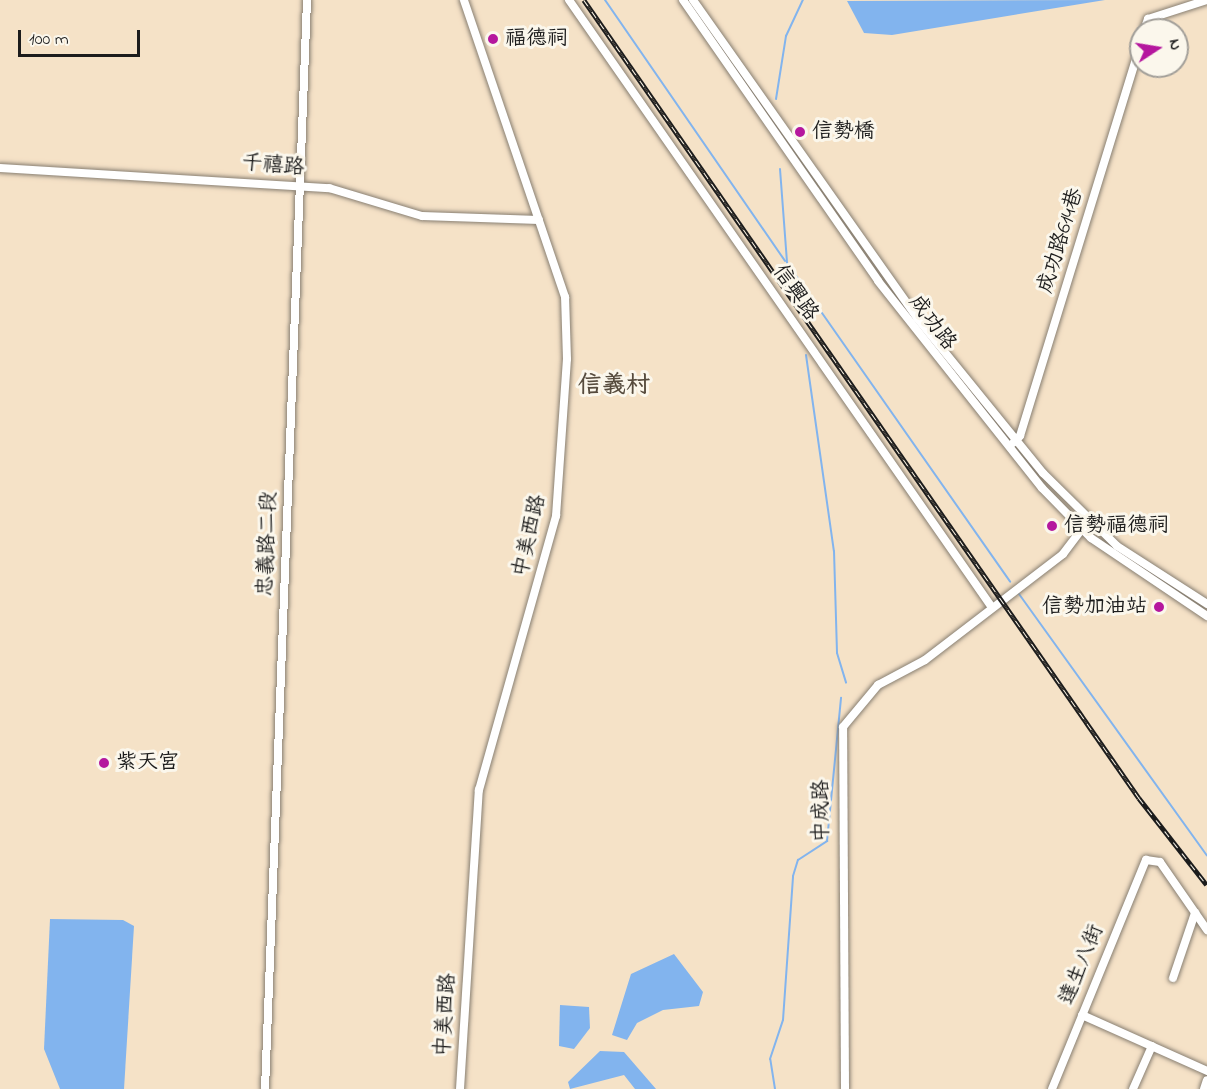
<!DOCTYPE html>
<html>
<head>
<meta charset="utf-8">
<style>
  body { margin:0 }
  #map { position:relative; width:1207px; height:1089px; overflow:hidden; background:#f5e2c7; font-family:"Indie Flower","LXGW WenKai TC",sans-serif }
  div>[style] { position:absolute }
  .water>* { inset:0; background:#82b4ee }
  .stream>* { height:2px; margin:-1px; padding:0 1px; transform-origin:1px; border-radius:1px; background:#82b4ee }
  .roads { filter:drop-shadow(0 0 2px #887f72) drop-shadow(0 0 2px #887f72) }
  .minor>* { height:8px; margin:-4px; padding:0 4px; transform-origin:4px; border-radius:4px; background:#fff }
  .rail>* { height:4.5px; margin-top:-2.25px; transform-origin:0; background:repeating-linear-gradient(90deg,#fbf7ec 0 7px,#1c1c1c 0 14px); box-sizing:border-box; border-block:2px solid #1c1c1c }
  .dots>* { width:16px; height:16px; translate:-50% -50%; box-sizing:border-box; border:3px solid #fbf7ec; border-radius:50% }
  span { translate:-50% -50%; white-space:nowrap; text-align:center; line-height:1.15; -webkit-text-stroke:6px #fbf7ec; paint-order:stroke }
  .poi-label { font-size:21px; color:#1c1c1c }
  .left { translate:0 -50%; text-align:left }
  .right { translate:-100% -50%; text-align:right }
  .street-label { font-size:21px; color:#1c1c1c }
  .quarter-label { font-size:24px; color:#564b3d; font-weight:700 }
  .north { position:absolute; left:1129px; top:18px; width:60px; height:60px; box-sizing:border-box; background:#fbf7ec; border:2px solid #a29f99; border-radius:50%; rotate:78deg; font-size:16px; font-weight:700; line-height:24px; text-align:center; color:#1c1c1c }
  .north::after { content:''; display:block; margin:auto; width:21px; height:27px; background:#b5179e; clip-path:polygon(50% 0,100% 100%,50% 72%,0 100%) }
  .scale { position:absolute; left:18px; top:30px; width:122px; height:27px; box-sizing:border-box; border:3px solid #1c1c1c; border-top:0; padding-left:8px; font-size:18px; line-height:21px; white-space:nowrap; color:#1c1c1c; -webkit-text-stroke:4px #fbf7ec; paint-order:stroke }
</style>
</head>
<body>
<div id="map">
  <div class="water">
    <i style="clip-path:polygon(1105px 0,892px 35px,864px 33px,847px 1px)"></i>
    <i style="clip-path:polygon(50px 919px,123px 920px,134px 926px,124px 1089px,60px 1089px,44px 1049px)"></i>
    <i style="clip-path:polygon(674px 954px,703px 992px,699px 1006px,663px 1010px,637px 1023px,627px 1040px,612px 1035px,631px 974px)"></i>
    <i style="clip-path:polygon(560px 1005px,589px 1007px,590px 1028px,574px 1049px,559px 1046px)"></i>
    <i style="clip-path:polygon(600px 1051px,624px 1052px,656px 1089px,635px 1089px,624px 1075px,570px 1089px,568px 1082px)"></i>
  </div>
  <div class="stream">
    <i style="left:605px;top:0;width:317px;rotate:55.4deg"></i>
    <i style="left:776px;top:99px;width:64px;rotate:-81deg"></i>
    <i style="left:786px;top:36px;width:40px;rotate:-65deg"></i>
    <i style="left:780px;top:169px;width:94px;rotate:85.7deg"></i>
    <i style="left:787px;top:263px;width:389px;rotate:55deg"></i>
    <i style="left:806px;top:355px;width:198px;rotate:81.9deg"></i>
    <i style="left:834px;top:551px;width:102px;rotate:88.3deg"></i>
    <i style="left:837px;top:653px;width:31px;rotate:73deg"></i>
    <i style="left:1019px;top:594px;width:322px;rotate:54.3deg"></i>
    <i style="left:775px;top:1089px;width:30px;rotate:-99deg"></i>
    <i style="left:770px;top:1059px;width:41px;rotate:-71.6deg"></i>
    <i style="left:783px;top:1020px;width:144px;rotate:-86deg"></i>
    <i style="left:793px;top:876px;width:17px;rotate:-73deg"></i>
    <i style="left:798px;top:860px;width:35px;rotate:-33deg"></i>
    <i style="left:827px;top:841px;width:144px;rotate:-84.4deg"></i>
  </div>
  <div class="roads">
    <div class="minor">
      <i style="left:569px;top:0;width:738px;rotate:55.15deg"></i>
      <i style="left:683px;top:0;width:342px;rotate:55.2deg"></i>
      <i style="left:878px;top:281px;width:264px;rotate:51.6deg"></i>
      <i style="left:1042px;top:488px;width:70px;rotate:45.6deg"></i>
      <i style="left:1091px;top:538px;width:140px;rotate:33.9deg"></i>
      <i style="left:693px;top:0;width:389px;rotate:54.8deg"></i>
      <i style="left:917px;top:318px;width:200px;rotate:50.9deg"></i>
      <i style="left:1043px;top:473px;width:104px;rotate:44.6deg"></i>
      <i style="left:1117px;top:546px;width:107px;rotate:32.8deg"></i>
      <i style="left:1144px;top:30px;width:12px;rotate:-70deg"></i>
      <i style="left:1148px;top:19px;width:62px;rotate:-17.9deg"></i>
      <i style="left:0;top:168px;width:330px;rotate:3.5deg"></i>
      <i style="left:329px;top:188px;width:97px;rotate:16.8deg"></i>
      <i style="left:422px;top:216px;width:117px;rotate:2deg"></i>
      <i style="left:1013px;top:443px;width:10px;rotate:-45deg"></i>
      <i style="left:1020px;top:436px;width:412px;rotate:-72.9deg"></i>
      <i style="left:1173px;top:978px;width:69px;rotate:-71.3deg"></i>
      <i style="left:1082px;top:1015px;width:137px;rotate:24.1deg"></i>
      <i style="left:265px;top:1089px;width:1090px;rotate:-87.79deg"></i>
      <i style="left:460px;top:1089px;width:300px;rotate:-86.4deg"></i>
      <i style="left:479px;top:790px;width:285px;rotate:-74.3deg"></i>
      <i style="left:556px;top:516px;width:157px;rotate:-86deg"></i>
      <i style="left:567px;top:359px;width:62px;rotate:-91.8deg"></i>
      <i style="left:565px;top:297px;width:314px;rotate:-108.8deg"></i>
      <i style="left:845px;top:1089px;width:362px;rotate:-90.3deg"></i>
      <i style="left:843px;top:727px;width:55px;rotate:-50.2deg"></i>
      <i style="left:878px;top:685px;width:53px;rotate:-28deg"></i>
      <i style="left:925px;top:660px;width:174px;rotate:-37.5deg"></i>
      <i style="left:1063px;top:554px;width:35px;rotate:-53deg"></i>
      <i style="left:1052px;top:1089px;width:248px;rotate:-67.7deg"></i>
      <i style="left:1146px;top:860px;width:14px;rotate:8deg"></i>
      <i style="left:1160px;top:862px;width:83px;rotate:55.3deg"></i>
      <i style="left:1133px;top:1089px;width:47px;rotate:-66.2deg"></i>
      <i style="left:1204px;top:1089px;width:9px;rotate:-72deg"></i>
    </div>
  </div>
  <div class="rail">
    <i style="left:584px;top:0;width:972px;rotate:55.18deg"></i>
    <i style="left:1139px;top:798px;width:110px;rotate:52deg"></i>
  </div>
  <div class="dots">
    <i style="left:493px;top:39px;background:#b5179e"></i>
    <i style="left:800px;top:132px;background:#b5179e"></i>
    <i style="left:1052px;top:526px;background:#b5179e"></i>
    <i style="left:1159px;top:607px;background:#b5179e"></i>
    <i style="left:104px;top:763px;background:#b5179e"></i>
  </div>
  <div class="poi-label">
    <span class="left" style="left:505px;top:39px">福德祠</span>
    <span class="left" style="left:812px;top:132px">信勢橋</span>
    <span class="left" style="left:1064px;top:526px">信勢福德祠</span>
    <span class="right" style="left:1147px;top:607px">信勢加油站</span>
    <span class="left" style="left:116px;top:763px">紫天宮</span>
  </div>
  <div class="street-label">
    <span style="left:273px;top:166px;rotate:5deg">千禧路</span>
    <span style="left:1061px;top:241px;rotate:-73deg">成功路614巷</span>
    <span style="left:795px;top:293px;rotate:55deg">信興路</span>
    <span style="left:932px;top:323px;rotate:53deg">成功路</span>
    <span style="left:530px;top:536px;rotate:-77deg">中美西路</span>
    <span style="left:268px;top:544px;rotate:-88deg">忠義路二段</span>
    <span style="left:822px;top:811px;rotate:-90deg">中成路</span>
    <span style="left:1082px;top:965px;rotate:-68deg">達生八街</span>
    <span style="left:446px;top:1015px;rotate:-86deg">中美西路</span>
  </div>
  <div class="quarter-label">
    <span style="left:614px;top:387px">信義村</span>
  </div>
  <div class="north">N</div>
  <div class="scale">100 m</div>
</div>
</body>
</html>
